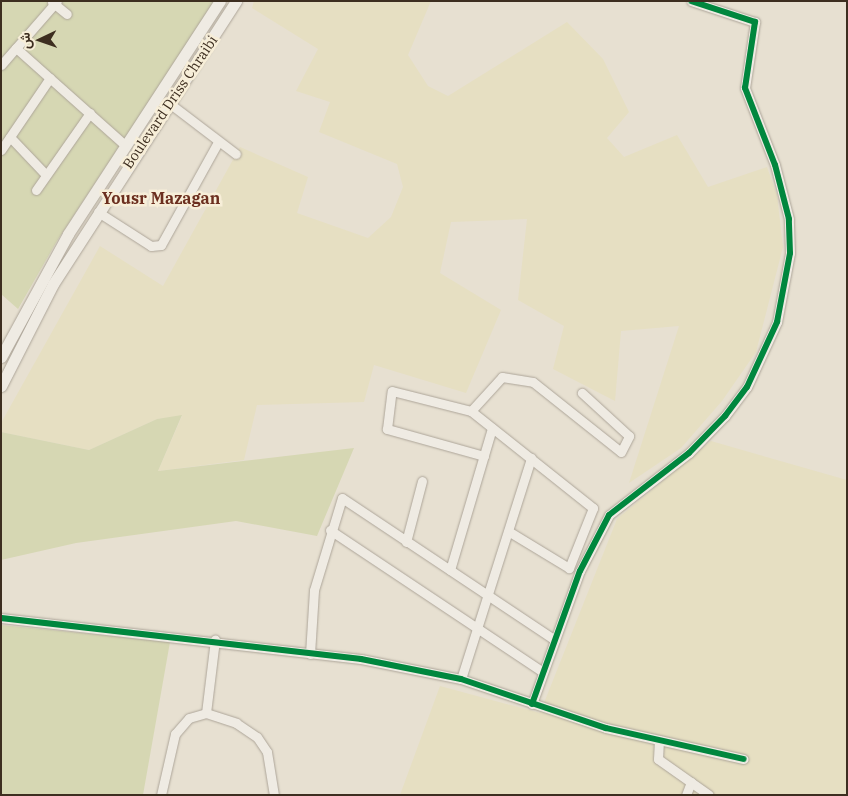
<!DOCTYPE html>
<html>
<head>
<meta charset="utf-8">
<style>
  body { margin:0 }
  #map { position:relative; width:848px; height:796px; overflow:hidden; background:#e7e0d1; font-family:"IBM Plex Serif",Vazirmatn,serif }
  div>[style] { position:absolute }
  .farmland>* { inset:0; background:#e6dfc2 }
  .green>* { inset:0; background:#d6d7b3 }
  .roads { filter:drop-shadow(0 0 1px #ada599) drop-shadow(0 0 1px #ada599) }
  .street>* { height:9px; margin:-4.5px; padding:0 4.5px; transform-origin:4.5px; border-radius:4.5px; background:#efebe3 }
  .secondary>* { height:11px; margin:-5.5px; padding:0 5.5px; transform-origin:5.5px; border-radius:5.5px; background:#efebe3 }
  .cycleway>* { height:6px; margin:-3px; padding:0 3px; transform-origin:3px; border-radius:3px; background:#00873e }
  span { translate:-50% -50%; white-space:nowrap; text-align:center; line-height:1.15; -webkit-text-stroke:5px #f7eed8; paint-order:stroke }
  .street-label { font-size:14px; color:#3d2e20 }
  .quarter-label { font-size:16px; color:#6b2e1e; font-weight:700 }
  .frame { position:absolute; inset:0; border:2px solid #3d2e20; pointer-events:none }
  .north { position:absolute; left:15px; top:15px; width:50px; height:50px; -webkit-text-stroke:4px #f7eed8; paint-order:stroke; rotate:267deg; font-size:14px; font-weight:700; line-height:20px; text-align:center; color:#3d2e20 }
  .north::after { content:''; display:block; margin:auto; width:18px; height:22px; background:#3d2e20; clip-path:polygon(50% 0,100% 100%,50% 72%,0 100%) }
</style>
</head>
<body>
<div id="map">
  <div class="farmland">
    <i style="clip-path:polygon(254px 1px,431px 1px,408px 55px,428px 86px,448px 96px,567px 22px,603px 59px,629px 112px,607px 138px,624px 157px,677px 135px,708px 187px,767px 167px,777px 195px,783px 247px,756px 352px,722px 401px,681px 448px,629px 483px,679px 326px,621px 331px,615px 401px,553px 369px,564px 326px,518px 300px,527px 219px,451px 222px,440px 273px,501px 310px,466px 393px,374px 365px,364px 402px,257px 405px,244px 460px,158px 471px,182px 416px,157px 419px,89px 450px,1px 432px,1px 423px,100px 246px,163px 286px,240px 147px,308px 177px,297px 213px,368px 238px,391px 217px,403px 187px,397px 164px,319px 132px,330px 102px,296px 91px,318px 49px,252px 8px)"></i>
    <i style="clip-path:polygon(711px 441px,847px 480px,847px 795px,400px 795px,440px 686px,540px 713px,617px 519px)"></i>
  </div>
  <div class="green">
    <i style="clip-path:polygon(1px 1px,215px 1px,57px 241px,18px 309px,1px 294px)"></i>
    <i style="clip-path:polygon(182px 415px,158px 471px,354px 448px,317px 536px,236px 521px,76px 543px,1px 560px,1px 432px,89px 450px,157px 419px)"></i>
    <i style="clip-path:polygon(1px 625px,170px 642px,143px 795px,1px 795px)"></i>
  </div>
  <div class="roads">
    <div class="street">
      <i style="left:52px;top:2px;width:19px;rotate:39deg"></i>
      <i style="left:16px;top:48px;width:62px;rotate:-48.9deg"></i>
      <i style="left:1px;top:65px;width:23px;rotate:-49deg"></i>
      <i style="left:16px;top:48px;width:146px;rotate:41.7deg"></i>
      <i style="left:169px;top:103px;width:84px;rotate:37.3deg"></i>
      <i style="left:10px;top:137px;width:52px;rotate:46.5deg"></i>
      <i style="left:1px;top:150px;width:87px;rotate:-55.8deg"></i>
      <i style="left:36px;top:190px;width:94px;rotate:-55deg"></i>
      <i style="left:98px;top:212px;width:63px;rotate:32.7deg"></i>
      <i style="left:151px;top:246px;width:10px;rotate:-6deg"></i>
      <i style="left:161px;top:245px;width:118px;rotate:-61deg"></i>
      <i style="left:471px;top:411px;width:46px;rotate:-47.6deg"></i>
      <i style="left:502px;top:377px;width:31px;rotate:9deg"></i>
      <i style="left:533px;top:382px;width:112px;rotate:38.5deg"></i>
      <i style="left:621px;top:452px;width:18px;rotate:-63deg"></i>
      <i style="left:629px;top:436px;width:64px;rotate:-137.5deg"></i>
      <i style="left:484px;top:456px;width:101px;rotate:-164.4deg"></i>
      <i style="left:387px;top:429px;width:38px;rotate:-83deg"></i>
      <i style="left:392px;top:391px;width:81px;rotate:14.2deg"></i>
      <i style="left:471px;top:411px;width:156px;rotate:38.5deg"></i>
      <i style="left:593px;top:508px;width:65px;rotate:111.8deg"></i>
      <i style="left:569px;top:568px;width:71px;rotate:-148.8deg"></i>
      <i style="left:330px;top:530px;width:256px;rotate:33.7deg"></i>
      <i style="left:406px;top:542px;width:63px;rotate:-75.3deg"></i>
      <i style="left:450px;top:570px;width:148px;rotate:-73.5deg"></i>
      <i style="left:1px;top:618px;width:362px;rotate:6.5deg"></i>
      <i style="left:361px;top:659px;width:102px;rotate:11.3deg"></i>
      <i style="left:461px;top:679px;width:153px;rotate:18.7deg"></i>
      <i style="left:606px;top:728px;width:141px;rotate:12.7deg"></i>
      <i style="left:310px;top:654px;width:64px;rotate:-86.4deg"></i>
      <i style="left:314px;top:590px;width:96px;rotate:-73.1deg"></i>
      <i style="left:342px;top:498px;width:256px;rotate:33.7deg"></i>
      <i style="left:461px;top:679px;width:232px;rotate:-72.4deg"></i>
      <i style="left:532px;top:704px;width:141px;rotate:-70.2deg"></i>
      <i style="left:580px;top:571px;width:63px;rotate:-62.6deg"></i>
      <i style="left:609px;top:515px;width:101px;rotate:-37.8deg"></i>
      <i style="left:689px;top:453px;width:52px;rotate:-45.8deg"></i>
      <i style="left:725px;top:416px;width:36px;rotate:-53deg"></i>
      <i style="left:747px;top:387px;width:72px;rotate:-65.2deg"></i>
      <i style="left:777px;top:322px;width:70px;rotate:-79.3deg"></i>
      <i style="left:790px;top:253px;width:34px;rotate:-92deg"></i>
      <i style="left:789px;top:219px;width:56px;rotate:-104.5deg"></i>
      <i style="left:775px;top:165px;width:83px;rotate:-111.3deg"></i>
      <i style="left:745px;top:88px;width:67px;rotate:-81.4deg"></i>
      <i style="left:755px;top:22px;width:67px;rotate:-161.8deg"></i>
      <i style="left:206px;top:713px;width:32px;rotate:18deg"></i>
      <i style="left:236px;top:723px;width:25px;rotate:34deg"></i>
      <i style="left:257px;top:737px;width:18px;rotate:56deg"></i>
      <i style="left:267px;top:752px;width:44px;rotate:80.8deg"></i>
      <i style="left:659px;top:740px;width:19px;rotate:93deg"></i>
      <i style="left:658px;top:759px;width:62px;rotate:35.2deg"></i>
      <i style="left:161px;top:795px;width:63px;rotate:-77.1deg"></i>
      <i style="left:175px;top:734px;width:21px;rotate:-49deg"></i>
      <i style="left:189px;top:718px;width:18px;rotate:-16deg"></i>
      <i style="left:206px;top:713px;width:74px;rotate:-83deg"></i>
      <i style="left:686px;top:795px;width:14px;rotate:-69deg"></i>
    </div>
    <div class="secondary">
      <i style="left:1px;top:357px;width:140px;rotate:-61.4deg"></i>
      <i style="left:68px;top:234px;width:278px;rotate:-56.9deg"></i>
      <i style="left:1px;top:386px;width:114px;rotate:-63deg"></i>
      <i style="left:53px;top:284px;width:337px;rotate:-57.1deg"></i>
    </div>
  </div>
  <div class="cycleway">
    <i style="left:1px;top:618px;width:362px;rotate:6.5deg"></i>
    <i style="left:361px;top:659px;width:102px;rotate:11.3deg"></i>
    <i style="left:461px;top:679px;width:153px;rotate:18.7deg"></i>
    <i style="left:606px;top:728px;width:141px;rotate:12.7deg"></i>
    <i style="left:532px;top:704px;width:141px;rotate:-70.2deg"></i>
    <i style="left:580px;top:571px;width:63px;rotate:-62.6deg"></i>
    <i style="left:609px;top:515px;width:101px;rotate:-37.8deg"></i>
    <i style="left:689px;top:453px;width:52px;rotate:-45.8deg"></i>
    <i style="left:725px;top:416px;width:36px;rotate:-53deg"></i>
    <i style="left:747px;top:387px;width:72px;rotate:-65.2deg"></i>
    <i style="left:777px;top:322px;width:70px;rotate:-79.3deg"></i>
    <i style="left:790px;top:253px;width:34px;rotate:-92deg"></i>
    <i style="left:789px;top:219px;width:56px;rotate:-104.5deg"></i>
    <i style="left:775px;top:165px;width:83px;rotate:-111.3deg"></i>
    <i style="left:745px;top:88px;width:67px;rotate:-81.4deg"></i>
    <i style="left:755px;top:22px;width:67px;rotate:-161.8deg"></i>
  </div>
  <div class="street-label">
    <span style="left:170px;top:102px;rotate:-56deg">Boulevard Driss Chraibi</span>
  </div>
  <div class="quarter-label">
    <span style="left:161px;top:198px">Yousr Mazagan</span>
  </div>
  <div class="frame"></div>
  <div class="north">ش</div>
</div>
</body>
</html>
